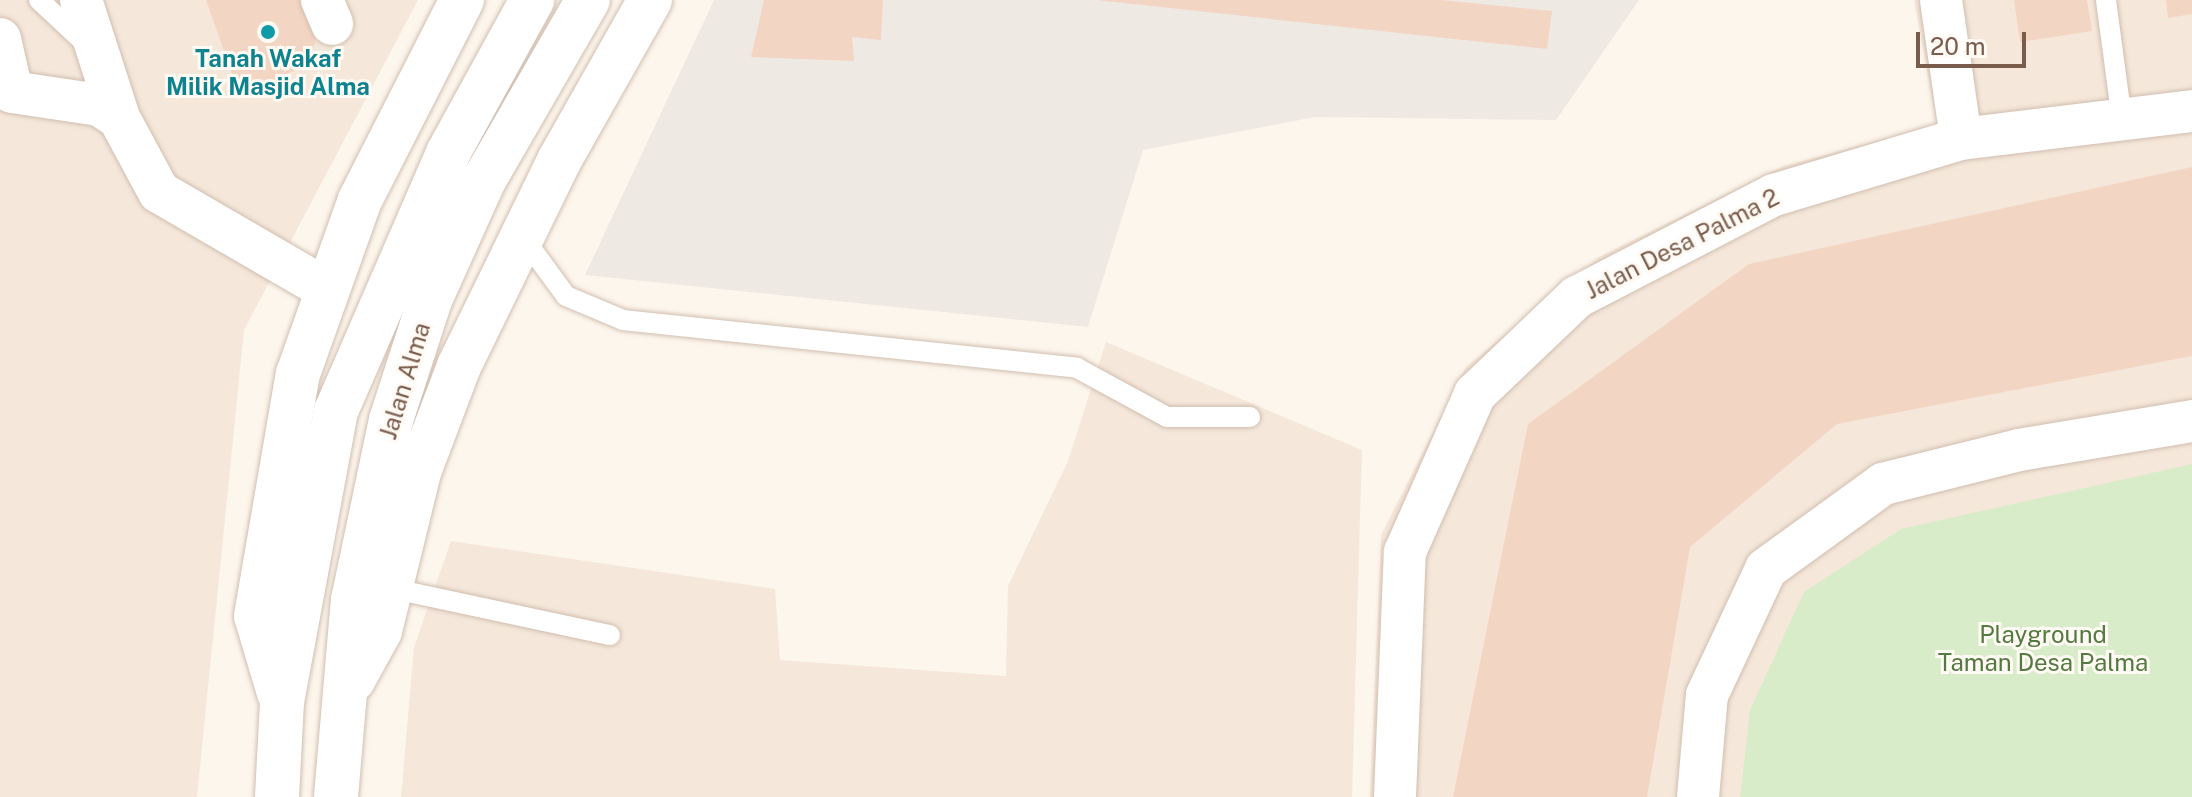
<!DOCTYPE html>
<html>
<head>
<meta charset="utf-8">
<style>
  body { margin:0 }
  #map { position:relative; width:2192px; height:797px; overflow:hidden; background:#fdf6ec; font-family:"Public Sans",sans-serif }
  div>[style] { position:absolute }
  .residential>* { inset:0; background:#f5e8da }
  .industrial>* { inset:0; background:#efe9e4 }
  .green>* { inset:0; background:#d8ecc9 }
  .building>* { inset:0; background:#f3d5c3 }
  .roads { filter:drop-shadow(0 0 2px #d1beb0) drop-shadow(0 0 2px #d1beb0) }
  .service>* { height:20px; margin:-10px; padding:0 10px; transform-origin:10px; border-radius:10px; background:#fff }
  .minor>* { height:42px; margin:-21px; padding:0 21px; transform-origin:21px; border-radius:21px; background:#fff }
  .secondary>* { height:44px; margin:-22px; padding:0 22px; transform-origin:22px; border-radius:22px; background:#fff }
  .dots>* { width:22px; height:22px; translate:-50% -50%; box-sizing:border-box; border:4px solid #fffaf3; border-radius:50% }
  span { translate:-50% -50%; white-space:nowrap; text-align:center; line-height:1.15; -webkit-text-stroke:6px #fffaf3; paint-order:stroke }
  .culture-label { font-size:24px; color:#0d838f; font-weight:700 }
  .street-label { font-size:24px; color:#7a5c4d }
  .park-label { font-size:24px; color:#537a41 }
  .scale { position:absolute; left:1916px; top:32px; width:110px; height:36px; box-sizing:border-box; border:4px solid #7a5c4d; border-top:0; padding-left:10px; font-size:24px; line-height:28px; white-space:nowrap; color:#7a5c4d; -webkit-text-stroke:6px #fffaf3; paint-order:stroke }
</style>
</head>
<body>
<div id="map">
  <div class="residential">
    <i style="clip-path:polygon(0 0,418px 0,244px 330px,197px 797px,0 797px)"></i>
    <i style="clip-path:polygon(1914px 0,2192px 0,2192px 797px,1370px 797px,1381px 535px,1466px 367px,1599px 257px,1783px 166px,1937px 125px)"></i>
    <i style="clip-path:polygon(1106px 342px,1362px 450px,1352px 797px,401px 797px,414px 647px,451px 541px,775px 589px,780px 660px,1006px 676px,1008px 586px,1068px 461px)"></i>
  </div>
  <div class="industrial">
    <i style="clip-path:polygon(714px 0,1639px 0,1556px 120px,1315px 117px,1143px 150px,1088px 327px,585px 275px)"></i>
  </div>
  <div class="green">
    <i style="clip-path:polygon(2192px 464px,2192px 797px,1740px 797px,1750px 710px,1804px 592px,1901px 529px)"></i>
  </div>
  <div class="building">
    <i style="clip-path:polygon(206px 0,325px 0,310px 63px,240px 96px)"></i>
    <i style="clip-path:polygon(764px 0,883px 0,881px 40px,852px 37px,854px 61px,751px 57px)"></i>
    <i style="clip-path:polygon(1096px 0,1441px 0,1552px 11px,1547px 49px)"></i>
    <i style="clip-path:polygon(2014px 0,2087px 0,2092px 31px,2020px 42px)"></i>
    <i style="clip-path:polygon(2166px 0,2192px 0,2192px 14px,2168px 18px)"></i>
    <i style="clip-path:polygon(2192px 167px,2192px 356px,1837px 424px,1690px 547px,1647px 797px,1453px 797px,1528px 424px,1749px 264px)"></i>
  </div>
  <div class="roads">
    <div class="service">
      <i style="left:39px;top:0;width:60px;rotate:43deg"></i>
      <i style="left:2106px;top:0;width:121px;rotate:82.4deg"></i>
      <i style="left:522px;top:236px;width:74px;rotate:53.7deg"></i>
      <i style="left:566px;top:296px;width:62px;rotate:22.8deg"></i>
      <i style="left:623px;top:320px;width:457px;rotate:6deg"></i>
      <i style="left:1077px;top:368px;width:102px;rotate:28.6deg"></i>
      <i style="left:1167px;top:417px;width:83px"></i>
      <i style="left:390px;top:588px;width:225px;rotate:12.1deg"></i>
    </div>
    <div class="minor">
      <i style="left:81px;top:0;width:124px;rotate:72.1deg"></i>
      <i style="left:119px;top:118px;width:84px;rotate:61.6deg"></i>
      <i style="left:159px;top:192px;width:190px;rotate:30.1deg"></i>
      <i style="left:322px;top:0;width:26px;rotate:67deg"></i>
      <i style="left:1941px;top:0;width:140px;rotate:81.8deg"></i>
      <i style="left:0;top:39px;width:54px;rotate:77.2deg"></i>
      <i style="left:12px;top:92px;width:88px;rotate:8.5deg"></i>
      <i style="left:99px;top:105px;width:24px;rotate:33deg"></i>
      <i style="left:1395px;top:797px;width:245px;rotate:-87.7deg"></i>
      <i style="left:1405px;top:552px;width:173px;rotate:-66.1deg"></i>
      <i style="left:1475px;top:394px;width:141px;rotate:-43.6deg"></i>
      <i style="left:1577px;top:297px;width:222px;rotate:-27.4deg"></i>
      <i style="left:1774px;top:195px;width:195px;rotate:-16.7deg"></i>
      <i style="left:1961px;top:139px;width:233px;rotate:-6.9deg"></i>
      <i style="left:1698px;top:797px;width:102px;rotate:-85deg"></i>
      <i style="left:1707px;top:695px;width:139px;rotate:-64.9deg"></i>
      <i style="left:1766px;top:569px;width:145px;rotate:-36deg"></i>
      <i style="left:1883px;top:484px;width:140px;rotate:-14deg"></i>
      <i style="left:2019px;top:450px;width:175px;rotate:-9.5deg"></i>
    </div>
    <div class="secondary">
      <i style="left:353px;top:680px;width:56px;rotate:-61.1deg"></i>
      <i style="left:380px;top:631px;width:164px;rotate:-76.2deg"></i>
      <i style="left:419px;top:472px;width:113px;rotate:-69.3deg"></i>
      <i style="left:459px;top:366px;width:230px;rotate:-64deg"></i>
      <i style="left:560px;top:159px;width:183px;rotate:-60.5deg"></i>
      <i style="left:279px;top:693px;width:80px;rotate:-106.6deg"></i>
      <i style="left:256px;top:616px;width:246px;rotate:-80.2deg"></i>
      <i style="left:298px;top:374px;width:185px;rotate:-70.4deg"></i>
      <i style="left:360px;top:200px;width:225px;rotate:-63deg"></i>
      <i style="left:277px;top:797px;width:95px;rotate:-87deg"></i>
      <i style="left:282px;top:702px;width:296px;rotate:-79.5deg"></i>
      <i style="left:336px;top:411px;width:281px;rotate:-66.5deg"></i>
      <i style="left:448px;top:153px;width:175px;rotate:-61.2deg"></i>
      <i style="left:336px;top:797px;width:198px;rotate:-85.1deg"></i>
      <i style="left:353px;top:600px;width:184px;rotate:-78.1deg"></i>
      <i style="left:391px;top:420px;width:126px;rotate:-72deg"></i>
      <i style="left:430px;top:300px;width:132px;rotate:-65.8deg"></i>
      <i style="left:484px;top:180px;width:208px;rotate:-60deg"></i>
    </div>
  </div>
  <div class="dots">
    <i style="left:268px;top:32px;background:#0f9aa8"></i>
  </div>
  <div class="culture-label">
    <span style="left:268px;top:73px">Tanah Wakaf<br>Milik Masjid Alma</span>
  </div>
  <div class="street-label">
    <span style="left:1682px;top:244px;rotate:-27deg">Jalan Desa Palma 2</span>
    <span style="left:405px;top:381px;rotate:-73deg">Jalan Alma</span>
  </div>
  <div class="park-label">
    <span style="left:2043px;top:649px">Playground<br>Taman Desa Palma</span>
  </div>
  <div class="scale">20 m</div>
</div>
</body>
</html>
